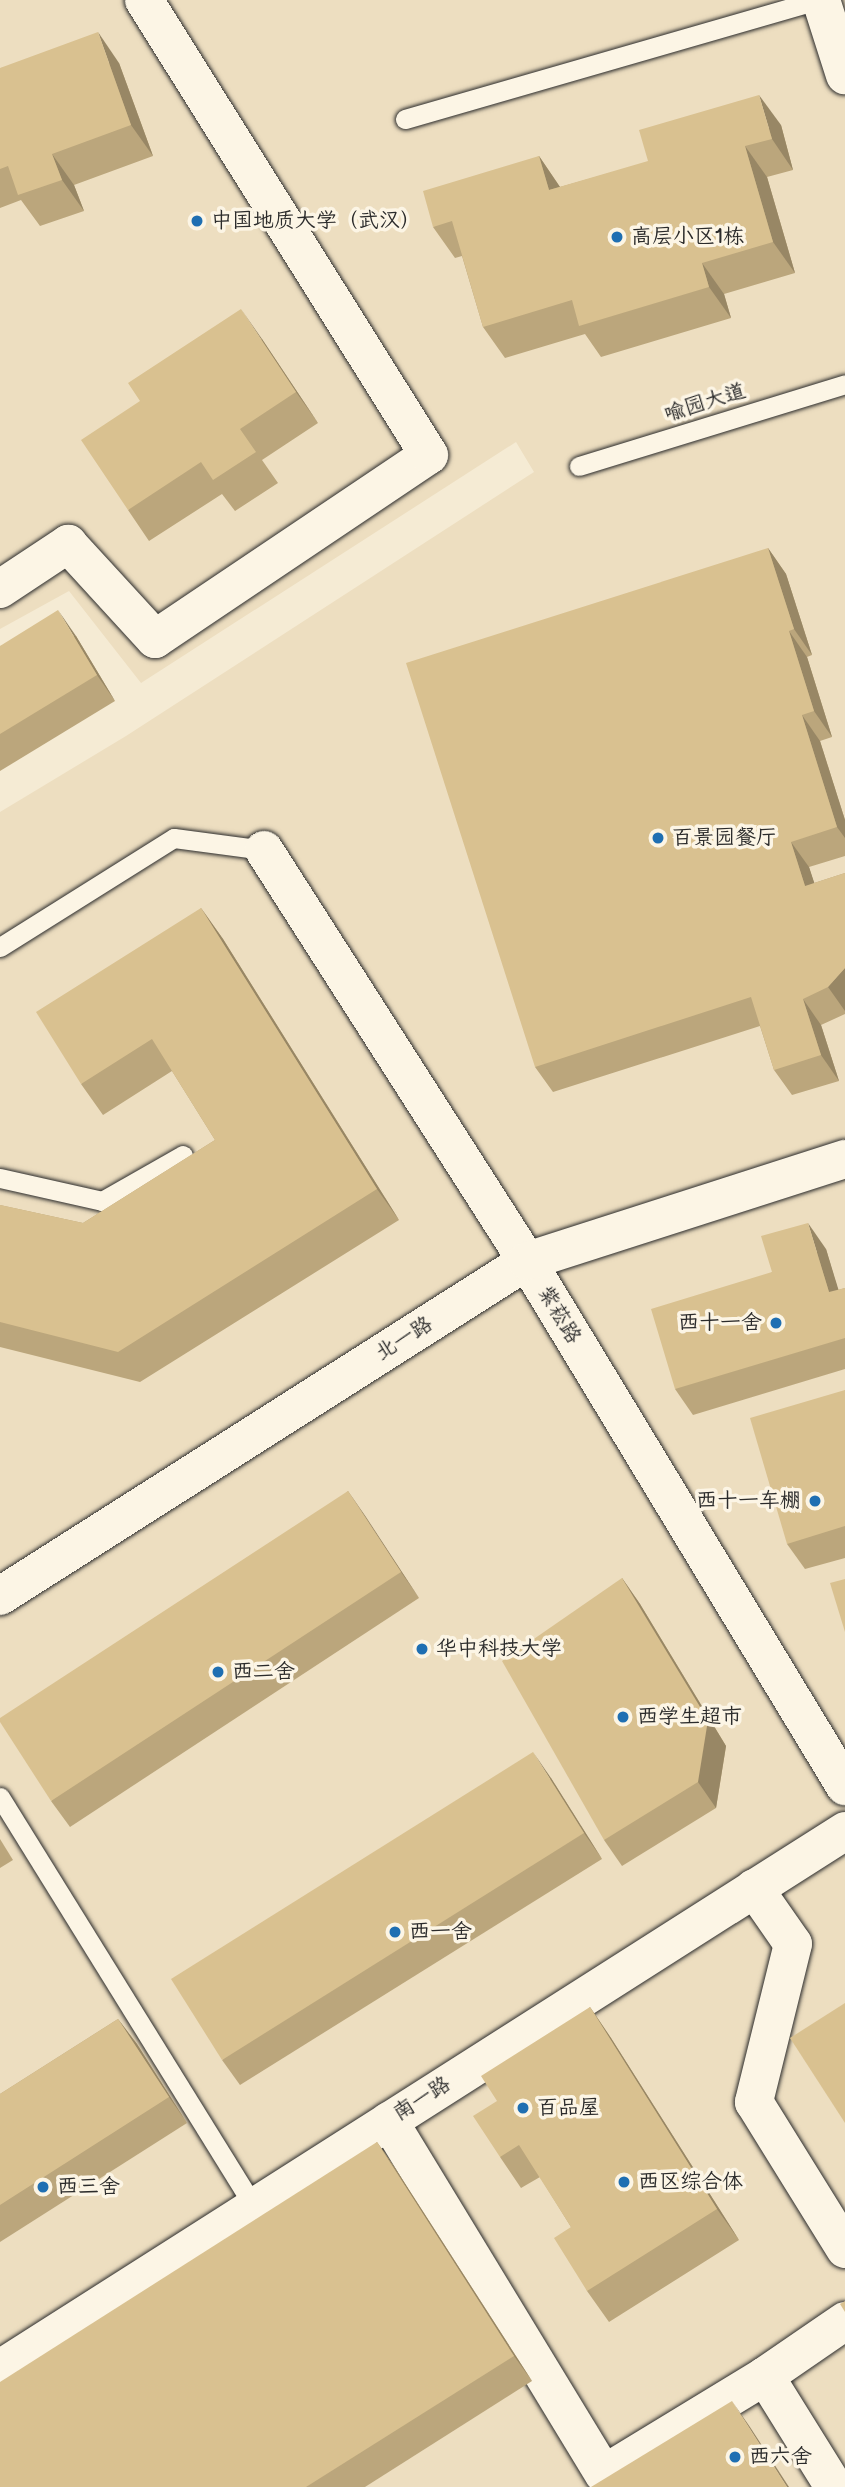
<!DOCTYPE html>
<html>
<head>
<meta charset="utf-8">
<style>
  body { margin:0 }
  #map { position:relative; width:845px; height:2487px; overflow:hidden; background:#f5ebd4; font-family:"Balsamiq Sans","LXGW WenKai TC",sans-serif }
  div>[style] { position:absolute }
  .built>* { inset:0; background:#eddec0 }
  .roads { filter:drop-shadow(0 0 2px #2b2b2b) drop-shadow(0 0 2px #2b2b2b) }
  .lane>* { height:19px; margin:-9.5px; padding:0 9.5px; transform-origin:9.5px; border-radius:9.5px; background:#fcf5e5 }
  .street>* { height:38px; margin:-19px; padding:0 19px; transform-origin:19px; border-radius:19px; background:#fcf5e5 }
  .wall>* { inset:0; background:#bba67c }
  .shaded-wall>* { inset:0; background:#988765 }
  .building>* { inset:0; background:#d9c190 }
  .dots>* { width:19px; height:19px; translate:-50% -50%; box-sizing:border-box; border:4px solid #fcf5e5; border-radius:50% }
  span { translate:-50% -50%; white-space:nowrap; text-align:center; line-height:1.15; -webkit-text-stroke:7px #fcf5e5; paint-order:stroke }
  .poi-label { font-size:21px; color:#2b2b2b }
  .left { translate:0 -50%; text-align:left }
  .right { translate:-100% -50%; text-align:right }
  .street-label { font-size:21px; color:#2b2b2b }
</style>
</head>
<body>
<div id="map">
  <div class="built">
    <i style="clip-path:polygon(0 0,845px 0,845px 2487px,0 2487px,0 812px,126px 736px,534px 472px,516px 442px,141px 683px,69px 591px,0 629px)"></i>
  </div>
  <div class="roads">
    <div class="lane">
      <i style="left:405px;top:119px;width:428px;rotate:-16.1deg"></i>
      <i style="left:579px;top:466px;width:278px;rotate:-17.1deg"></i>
      <i style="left:0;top:947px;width:205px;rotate:-32.1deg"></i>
      <i style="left:174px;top:838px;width:91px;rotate:7.6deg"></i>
      <i style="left:0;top:1178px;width:105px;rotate:12.7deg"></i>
      <i style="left:102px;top:1201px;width:93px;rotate:-29.6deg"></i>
      <i style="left:0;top:1797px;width:482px;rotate:58.2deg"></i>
    </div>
    <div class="street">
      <i style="left:821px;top:0;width:79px;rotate:72.3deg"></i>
      <i style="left:0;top:589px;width:82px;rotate:-33.5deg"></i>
      <i style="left:68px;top:544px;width:129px;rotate:47.5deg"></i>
      <i style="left:155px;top:639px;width:330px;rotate:-33.9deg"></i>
      <i style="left:429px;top:455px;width:537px;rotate:-122.06deg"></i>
      <i style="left:264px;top:850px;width:488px;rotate:57.4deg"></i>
      <i style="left:527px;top:1261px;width:614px;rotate:58.8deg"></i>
      <i style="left:0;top:1596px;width:624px;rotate:-32.44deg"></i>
      <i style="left:527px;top:1261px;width:334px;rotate:-17.8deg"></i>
      <i style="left:754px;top:1888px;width:68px;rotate:55.1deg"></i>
      <i style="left:793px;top:1944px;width:163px;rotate:103.9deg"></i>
      <i style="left:754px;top:2102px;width:173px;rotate:58.2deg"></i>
      <i style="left:389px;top:2121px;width:413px;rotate:58.7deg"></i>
      <i style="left:604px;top:2474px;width:188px;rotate:-31.3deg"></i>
      <i style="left:765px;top:2376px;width:131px;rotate:58.1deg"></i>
      <i style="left:0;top:2369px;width:1002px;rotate:-32.48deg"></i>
      <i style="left:765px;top:2376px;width:97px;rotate:-34.5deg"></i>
    </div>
  </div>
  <div class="wall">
    <i style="clip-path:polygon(119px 63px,153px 156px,74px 185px,84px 211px,40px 226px,21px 200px,0 208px,0 68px)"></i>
    <i style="clip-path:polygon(781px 125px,793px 170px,767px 177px,795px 273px,724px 294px,731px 318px,601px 357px,585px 334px,505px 358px,483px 327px,462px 256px,455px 258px,433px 227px,539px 156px,560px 187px)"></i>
    <i style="clip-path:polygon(262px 339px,318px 423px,262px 460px,278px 483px,235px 511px,222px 494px,149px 541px,128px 510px)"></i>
    <i style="clip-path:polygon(768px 548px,786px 574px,812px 655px,807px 657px,832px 737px,820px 741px,845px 820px,845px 856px,809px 867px,814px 883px,845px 873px,845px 1014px,821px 1025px,839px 1081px,792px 1095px,774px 1070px,760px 1026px,553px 1092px,535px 1067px)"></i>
    <i style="clip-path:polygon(76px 636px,115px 701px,0 771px,0 646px)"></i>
    <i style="clip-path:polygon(201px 908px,223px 939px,399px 1220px,140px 1382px,0 1347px,0 1205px,83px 1223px,215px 1140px,172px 1071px,103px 1115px,81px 1084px)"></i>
    <i style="clip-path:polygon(826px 1249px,838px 1290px,845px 1288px,845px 1369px,693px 1415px,675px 1389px,772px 1272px)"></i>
    <i style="clip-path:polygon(845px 1390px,845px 1558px,805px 1569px,787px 1544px)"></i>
    <i style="clip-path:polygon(348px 1491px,419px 1598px,70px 1827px,51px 1801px)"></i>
    <i style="clip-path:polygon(622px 1578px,640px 1604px,726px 1746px,716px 1808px,622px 1866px,604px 1840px)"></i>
    <i style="clip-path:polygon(551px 1778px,602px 1859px,240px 2085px,222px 2060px)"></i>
    <i style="clip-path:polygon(0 1839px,13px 1860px,0 1868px)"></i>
    <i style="clip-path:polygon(590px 2007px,611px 2038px,739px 2240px,609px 2322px,587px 2291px,571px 2227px,540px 2177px,521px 2188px,500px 2157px,497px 2101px)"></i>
    <i style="clip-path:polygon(118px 2019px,137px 2044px,187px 2123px,0 2242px,0 2094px)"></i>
    <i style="clip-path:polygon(377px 2142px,395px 2168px,532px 2381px,365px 2487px,0 2487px)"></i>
  </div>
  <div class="shaded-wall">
    <i style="clip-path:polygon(98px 32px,119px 63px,153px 156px,131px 125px)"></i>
    <i style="clip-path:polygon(759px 95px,781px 125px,793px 170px,772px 139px)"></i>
    <i style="clip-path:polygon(745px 146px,767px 177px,795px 273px,773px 242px)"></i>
    <i style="clip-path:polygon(52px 154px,74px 185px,84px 211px,62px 180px)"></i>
    <i style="clip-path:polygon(539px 156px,560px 187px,549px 190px)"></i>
    <i style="clip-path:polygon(702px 263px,724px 294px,731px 318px,709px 287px)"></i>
    <i style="clip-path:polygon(241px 309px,262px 339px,318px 423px,296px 392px)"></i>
    <i style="clip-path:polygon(768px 548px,786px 574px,812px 655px,794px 629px)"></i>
    <i style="clip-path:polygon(58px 610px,76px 636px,115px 701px,97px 675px)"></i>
    <i style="clip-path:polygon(789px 631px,807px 657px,832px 737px,814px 711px)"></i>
    <i style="clip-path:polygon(802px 715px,820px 741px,845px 820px,845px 838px,837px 827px)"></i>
    <i style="clip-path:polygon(791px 842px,809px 867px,824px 912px,805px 886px)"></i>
    <i style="clip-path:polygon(201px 908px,223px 939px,399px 1220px,377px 1189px)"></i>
    <i style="clip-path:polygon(845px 968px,845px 1011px,828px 987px)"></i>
    <i style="clip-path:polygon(803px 999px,821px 1025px,839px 1081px,821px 1055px)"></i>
    <i style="clip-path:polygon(808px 1223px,826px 1249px,845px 1311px,829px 1292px)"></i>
    <i style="clip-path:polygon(348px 1491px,366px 1517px,419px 1598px,401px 1572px)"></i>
    <i style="clip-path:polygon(622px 1578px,640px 1604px,726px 1746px,716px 1808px,698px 1782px)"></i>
    <i style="clip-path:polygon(533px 1752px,551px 1778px,602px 1859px,584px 1833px)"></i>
    <i style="clip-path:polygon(590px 2007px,611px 2038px,739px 2240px,717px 2209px)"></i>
    <i style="clip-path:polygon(118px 2019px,137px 2044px,187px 2123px,169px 2097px)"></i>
    <i style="clip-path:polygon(377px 2142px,395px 2168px,532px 2381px,514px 2356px)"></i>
    <i style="clip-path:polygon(732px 2401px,750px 2427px,789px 2487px,787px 2487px)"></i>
  </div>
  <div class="building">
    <i style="clip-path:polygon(98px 32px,131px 125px,52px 154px,62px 180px,18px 195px,8px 166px,0 169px,0 68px)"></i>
    <i style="clip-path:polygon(759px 95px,772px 139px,745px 146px,773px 242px,702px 263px,709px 287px,579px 326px,572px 300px,483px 327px,452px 221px,433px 227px,423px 191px,539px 156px,549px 190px,648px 161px,639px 130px)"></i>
    <i style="clip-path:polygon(241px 309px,296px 392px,240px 429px,256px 452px,213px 480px,201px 462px,128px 510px,81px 440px,140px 401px,128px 383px)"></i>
    <i style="clip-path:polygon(768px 548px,794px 629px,789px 631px,814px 711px,802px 715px,837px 827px,791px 842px,805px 886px,845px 873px,845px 968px,828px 987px,803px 999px,821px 1055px,774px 1070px,751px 997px,535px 1067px,406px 663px)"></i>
    <i style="clip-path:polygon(58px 610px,97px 675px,0 734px,0 646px)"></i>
    <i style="clip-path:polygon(201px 908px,377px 1189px,118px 1352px,0 1322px,0 1205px,83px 1223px,215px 1140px,152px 1039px,81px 1084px,36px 1012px)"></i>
    <i style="clip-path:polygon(808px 1223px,829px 1292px,845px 1288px,845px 1338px,675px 1389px,651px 1309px,772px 1272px,761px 1236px)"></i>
    <i style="clip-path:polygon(845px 1390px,845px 1526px,787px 1544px,750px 1418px)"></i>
    <i style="clip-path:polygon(348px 1491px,401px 1572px,51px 1801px,0 1722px,0 1718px)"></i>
    <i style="clip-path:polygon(622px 1578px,708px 1720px,698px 1782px,604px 1840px,502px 1661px)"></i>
    <i style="clip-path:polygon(845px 1579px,845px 1632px,830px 1583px)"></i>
    <i style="clip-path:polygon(533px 1752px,584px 1833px,222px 2060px,171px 1979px)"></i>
    <i style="clip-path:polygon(845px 2003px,845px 2123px,790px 2038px)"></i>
    <i style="clip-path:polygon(590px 2007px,717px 2209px,587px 2291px,554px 2238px,571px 2227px,519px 2145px,500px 2157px,473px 2116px,497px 2101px,481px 2076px)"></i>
    <i style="clip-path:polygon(118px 2019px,169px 2097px,0 2205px,0 2094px)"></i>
    <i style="clip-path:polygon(377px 2142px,514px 2356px,306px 2487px,0 2487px,0 2382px)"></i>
    <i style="clip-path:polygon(845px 2301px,845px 2312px,840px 2304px)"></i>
    <i style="clip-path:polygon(732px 2401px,787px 2487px,591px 2487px)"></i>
  </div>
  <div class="dots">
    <i style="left:197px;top:221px;background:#1f6fb2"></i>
    <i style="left:617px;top:237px;background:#1f6fb2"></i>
    <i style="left:658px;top:838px;background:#1f6fb2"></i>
    <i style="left:776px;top:1323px;background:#1f6fb2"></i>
    <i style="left:815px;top:1501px;background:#1f6fb2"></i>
    <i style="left:422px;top:1649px;background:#1f6fb2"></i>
    <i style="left:218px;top:1672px;background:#1f6fb2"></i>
    <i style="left:623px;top:1717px;background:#1f6fb2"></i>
    <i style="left:395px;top:1932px;background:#1f6fb2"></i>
    <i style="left:523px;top:2108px;background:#1f6fb2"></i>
    <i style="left:624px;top:2182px;background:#1f6fb2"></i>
    <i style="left:43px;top:2187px;background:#1f6fb2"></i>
    <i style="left:735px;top:2457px;background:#1f6fb2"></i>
  </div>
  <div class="poi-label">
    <span class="left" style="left:211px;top:221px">中国地质大学（武汉）</span>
    <span class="left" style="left:631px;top:237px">高层小区1栋</span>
    <span class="left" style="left:672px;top:838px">百景园餐厅</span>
    <span class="right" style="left:762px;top:1323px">西十一舍</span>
    <span class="right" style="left:801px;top:1501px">西十一车棚</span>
    <span class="left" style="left:436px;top:1649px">华中科技大学</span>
    <span class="left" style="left:232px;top:1672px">西二舍</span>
    <span class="left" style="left:637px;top:1717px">西学生超市</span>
    <span class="left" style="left:409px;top:1932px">西一舍</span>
    <span class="left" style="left:537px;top:2108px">百品屋</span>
    <span class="left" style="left:638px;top:2182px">西区综合体</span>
    <span class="left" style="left:57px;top:2187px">西三舍</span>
    <span class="left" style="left:749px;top:2457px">西六舍</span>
  </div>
  <div class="street-label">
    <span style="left:705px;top:403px;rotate:-17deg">喻园大道</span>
    <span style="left:559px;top:1315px;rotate:59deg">紫菘路</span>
    <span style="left:404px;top:1339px;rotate:-32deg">北一路</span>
    <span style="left:422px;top:2099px;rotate:-32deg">南一路</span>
  </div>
</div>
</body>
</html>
